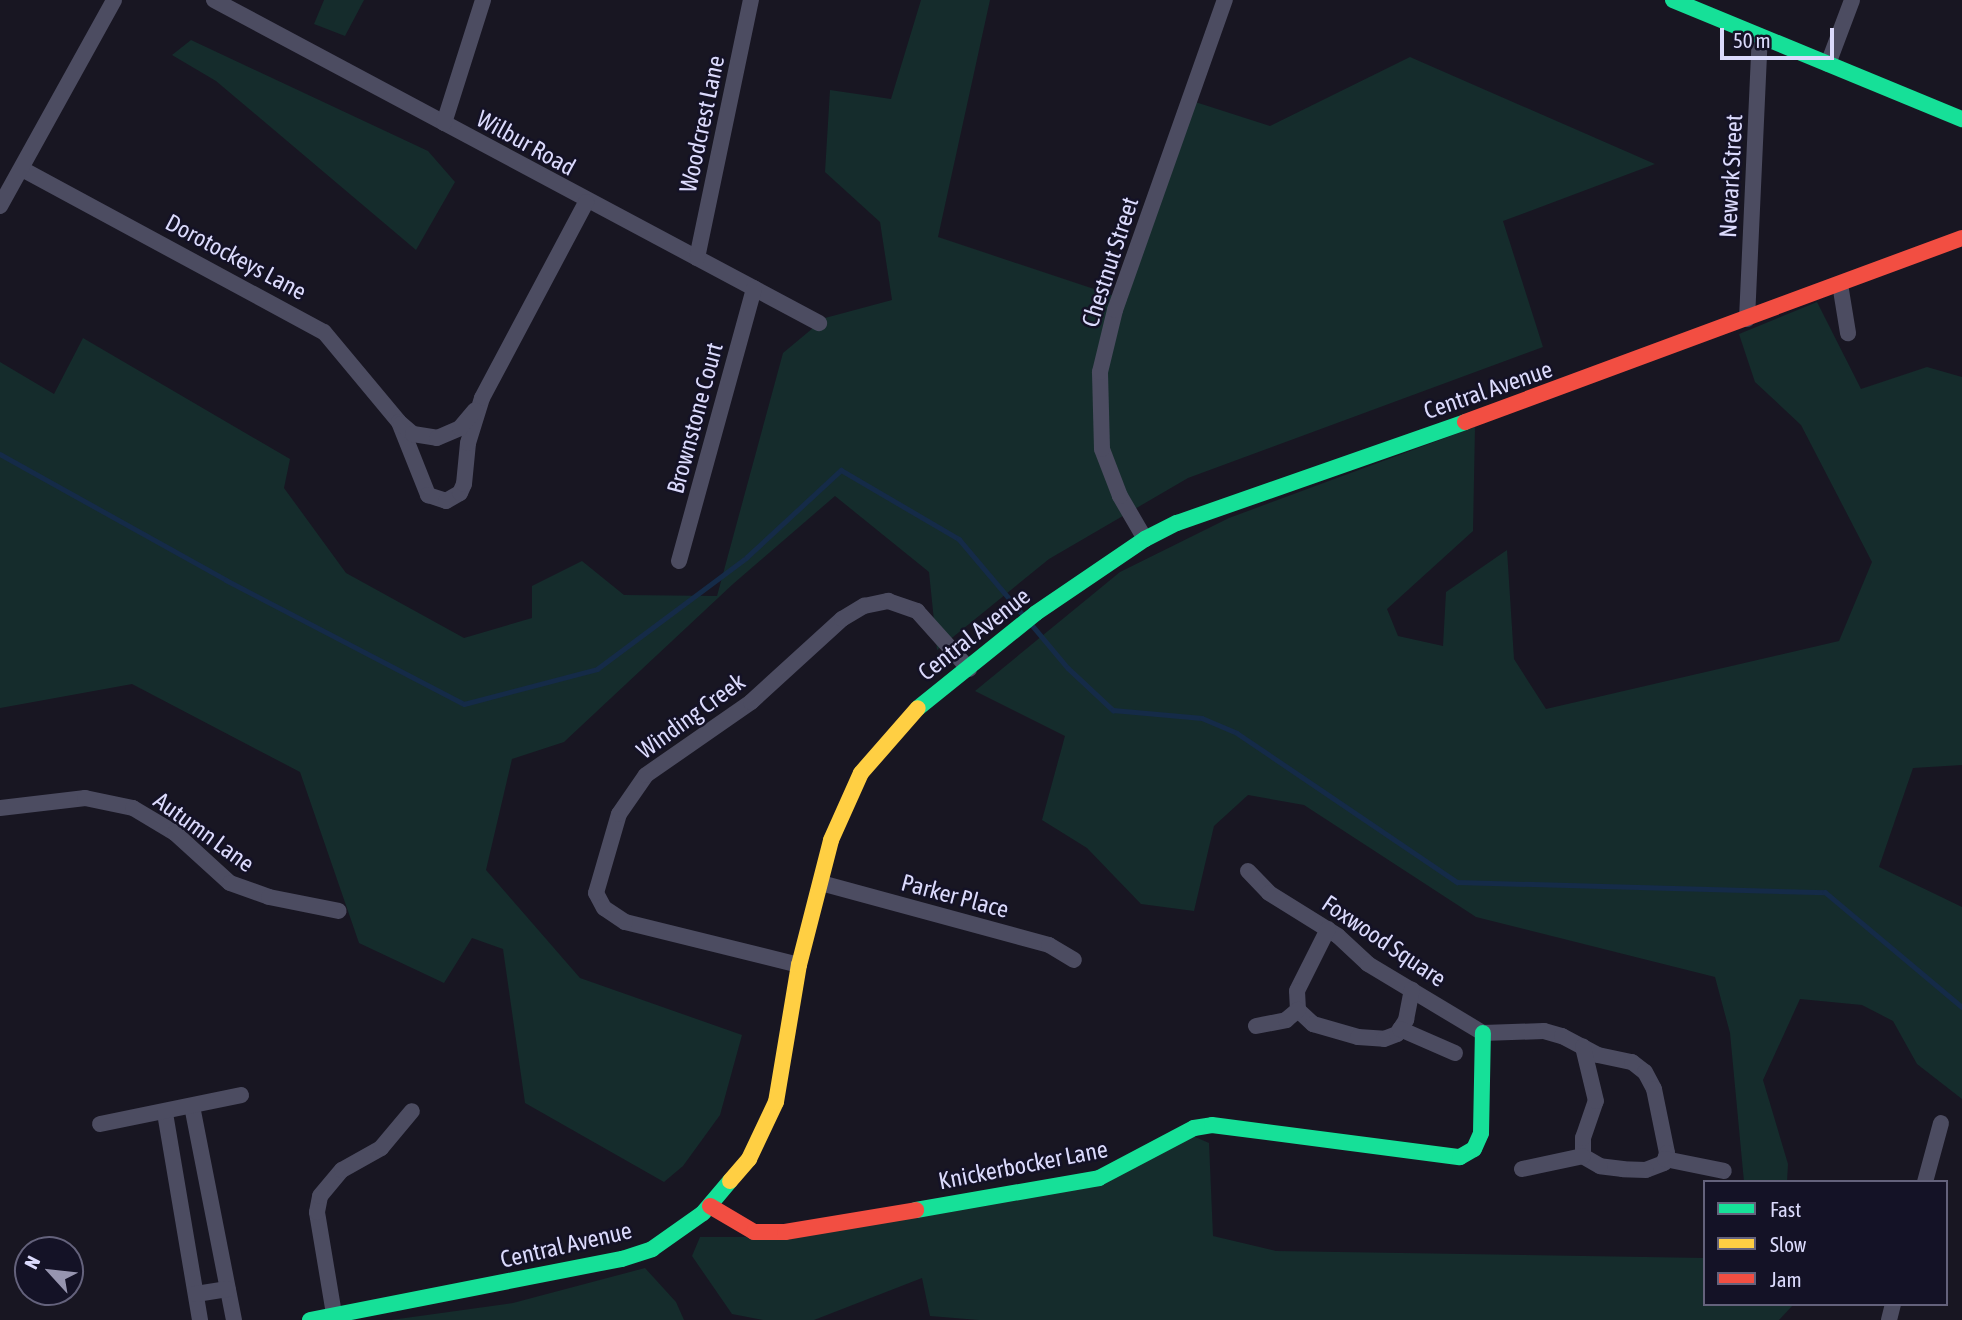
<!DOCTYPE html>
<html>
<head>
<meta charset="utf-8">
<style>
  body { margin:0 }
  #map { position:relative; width:1962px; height:1320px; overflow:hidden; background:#181622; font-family:"Asap Condensed",sans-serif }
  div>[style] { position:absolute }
  .green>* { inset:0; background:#152c2c }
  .stream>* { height:4.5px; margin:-2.25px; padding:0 2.25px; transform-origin:2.25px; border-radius:2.25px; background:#152b48 }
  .street>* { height:16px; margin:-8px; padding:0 8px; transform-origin:8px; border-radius:8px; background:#4c4c61 }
  .fast>* { height:16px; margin:-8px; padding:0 8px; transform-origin:8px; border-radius:8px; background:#16e098 }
  .slow>* { height:16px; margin:-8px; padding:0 8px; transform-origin:8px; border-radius:8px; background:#ffcf43 }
  .jam>* { height:16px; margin:-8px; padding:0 8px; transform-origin:8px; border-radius:8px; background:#f24e42 }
  span { translate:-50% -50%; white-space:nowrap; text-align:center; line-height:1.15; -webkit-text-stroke:5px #141226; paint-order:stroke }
  .street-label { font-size:24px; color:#dbdafc }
  .legend { position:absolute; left:1703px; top:1180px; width:245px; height:126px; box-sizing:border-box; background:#141226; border:2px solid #64627c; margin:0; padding:9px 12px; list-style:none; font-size:21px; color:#dbdafc }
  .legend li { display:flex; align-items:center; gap:14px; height:35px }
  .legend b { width:35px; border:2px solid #64627c }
  .north { position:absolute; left:14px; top:1236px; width:70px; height:70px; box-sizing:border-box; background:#141226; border:2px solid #64627c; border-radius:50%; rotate:297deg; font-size:19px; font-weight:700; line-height:28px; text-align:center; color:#dbdafc }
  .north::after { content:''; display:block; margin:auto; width:24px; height:32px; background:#9795b0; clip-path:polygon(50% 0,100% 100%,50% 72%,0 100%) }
  .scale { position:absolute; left:1720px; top:28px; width:114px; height:32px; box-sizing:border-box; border:4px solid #dbdafc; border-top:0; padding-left:9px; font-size:21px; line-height:24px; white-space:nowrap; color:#dbdafc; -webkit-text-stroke:5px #141226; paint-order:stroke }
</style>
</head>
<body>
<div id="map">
  <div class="green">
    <i style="clip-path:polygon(324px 0,364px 0,345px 36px,314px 24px)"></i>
    <i style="clip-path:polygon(921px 0,990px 0,938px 237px,1127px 300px,1186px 99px,1270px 126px,1410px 57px,1655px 164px,1503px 221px,1543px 347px,1188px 478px,1049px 559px,937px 650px,929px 572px,835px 496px,733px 584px,564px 742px,512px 759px,486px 870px,580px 978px,742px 1035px,720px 1115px,683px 1166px,664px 1182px,525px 1103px,503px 949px,472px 938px,444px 983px,359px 943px,300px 772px,132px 684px,0 708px,0 362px,54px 394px,83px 338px,290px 459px,284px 488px,346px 573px,464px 638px,532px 618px,532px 586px,582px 561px,624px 595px,717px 596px,783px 353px,825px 318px,892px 300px,880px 222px,825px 172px,830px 90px,891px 99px)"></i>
    <i style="clip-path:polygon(191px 40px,428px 151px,455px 182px,416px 250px,216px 81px,172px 55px)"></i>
    <i style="clip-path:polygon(1817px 302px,1861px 389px,1927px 367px,1962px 377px,1962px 765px,1913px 768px,1879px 867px,1962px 907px,1962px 1099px,1917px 1064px,1893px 1021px,1862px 1005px,1800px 999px,1763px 1080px,1788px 1164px,1787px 1182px,1744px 1182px,1730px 1033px,1715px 977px,1476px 917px,1304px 805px,1248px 795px,1214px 826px,1194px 911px,1141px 904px,1087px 848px,1042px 820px,1065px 736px,975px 691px,1120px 572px,1229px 518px,1475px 427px,1473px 531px,1387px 609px,1398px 636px,1443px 646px,1446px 592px,1507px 550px,1514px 659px,1546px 709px,1839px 641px,1872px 562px,1801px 425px,1755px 382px,1739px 334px)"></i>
    <i style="clip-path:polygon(1193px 1136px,1209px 1143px,1213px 1236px,1276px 1251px,1705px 1258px,1705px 1304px,1794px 1304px,1779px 1320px,979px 1320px,930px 1316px,922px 1278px,814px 1320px,763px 1320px,732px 1314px,692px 1256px,700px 1237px,747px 1237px,1095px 1187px)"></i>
    <i style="clip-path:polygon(645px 1268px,676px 1302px,684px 1320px,391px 1320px,513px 1303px)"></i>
  </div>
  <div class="stream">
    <i style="left:0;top:454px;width:259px;rotate:29.1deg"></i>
    <i style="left:226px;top:580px;width:268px;rotate:27.5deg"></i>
    <i style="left:464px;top:704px;width:138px;rotate:-14.7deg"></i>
    <i style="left:597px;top:669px;width:187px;rotate:-36.7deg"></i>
    <i style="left:747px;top:557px;width:128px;rotate:-42.8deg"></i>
    <i style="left:841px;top:470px;width:137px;rotate:30.3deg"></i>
    <i style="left:959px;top:539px;width:101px;rotate:49.8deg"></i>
    <i style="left:1032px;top:625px;width:56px;rotate:50.1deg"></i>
    <i style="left:1068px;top:668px;width:62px;rotate:43deg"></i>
    <i style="left:1113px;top:710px;width:89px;rotate:5.1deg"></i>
    <i style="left:1202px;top:718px;width:38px;rotate:23deg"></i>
    <i style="left:1237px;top:733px;width:266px;rotate:34.1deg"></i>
    <i style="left:1457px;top:882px;width:368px;rotate:1.6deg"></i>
    <i style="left:1825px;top:892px;width:179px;rotate:40deg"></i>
  </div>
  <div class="street">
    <i style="left:214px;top:0;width:686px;rotate:28.1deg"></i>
    <i style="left:1828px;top:64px;width:68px;rotate:-69.4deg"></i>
    <i style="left:444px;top:123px;width:129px;rotate:-72.4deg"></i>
    <i style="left:22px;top:169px;width:343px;rotate:28.4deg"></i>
    <i style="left:324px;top:332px;width:117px;rotate:50.2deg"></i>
    <i style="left:399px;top:422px;width:79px;rotate:68.3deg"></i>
    <i style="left:428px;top:495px;width:19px;rotate:18deg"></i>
    <i style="left:446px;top:501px;width:16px;rotate:-30deg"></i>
    <i style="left:460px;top:493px;width:10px;rotate:-66deg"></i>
    <i style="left:464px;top:484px;width:41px;rotate:-84.4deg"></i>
    <i style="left:468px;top:443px;width:47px;rotate:-72.7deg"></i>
    <i style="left:482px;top:398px;width:222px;rotate:-62deg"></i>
    <i style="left:0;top:206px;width:235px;rotate:-61deg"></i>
    <i style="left:697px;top:258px;width:264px;rotate:-78.2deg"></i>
    <i style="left:1840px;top:284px;width:50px;rotate:80.7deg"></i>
    <i style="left:1747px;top:319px;width:283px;rotate:-87.4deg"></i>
    <i style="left:401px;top:424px;width:16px;rotate:40deg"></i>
    <i style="left:413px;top:434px;width:24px;rotate:9deg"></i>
    <i style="left:437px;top:438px;width:25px;rotate:-23deg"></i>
    <i style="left:460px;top:428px;width:23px;rotate:-50deg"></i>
    <i style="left:1145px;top:539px;width:50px;rotate:-120.2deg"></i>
    <i style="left:1120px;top:496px;width:50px;rotate:-111deg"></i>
    <i style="left:1102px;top:449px;width:77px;rotate:-91.5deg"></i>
    <i style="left:1100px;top:372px;width:64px;rotate:-76.4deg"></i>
    <i style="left:1115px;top:310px;width:329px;rotate:-70.5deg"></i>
    <i style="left:679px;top:561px;width:283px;rotate:-74.6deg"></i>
    <i style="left:0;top:808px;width:86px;rotate:-6.7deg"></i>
    <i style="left:85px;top:798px;width:49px;rotate:11.8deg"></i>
    <i style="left:133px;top:808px;width:49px;rotate:30.8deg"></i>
    <i style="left:175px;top:833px;width:74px;rotate:42.3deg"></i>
    <i style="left:230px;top:883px;width:41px;rotate:19.7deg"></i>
    <i style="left:269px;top:897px;width:71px;rotate:11.3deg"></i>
    <i style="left:1248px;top:871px;width:30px;rotate:46deg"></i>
    <i style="left:1269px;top:893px;width:81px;rotate:31.9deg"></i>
    <i style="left:1338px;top:936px;width:41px;rotate:43deg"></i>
    <i style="left:1368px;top:964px;width:134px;rotate:31deg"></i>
    <i style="left:1483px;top:1033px;width:61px;rotate:-1.9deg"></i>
    <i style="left:1544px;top:1031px;width:19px;rotate:16deg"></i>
    <i style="left:1562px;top:1036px;width:24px;rotate:28deg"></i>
    <i style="left:1583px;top:1047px;width:17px;rotate:28deg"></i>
    <i style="left:1598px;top:1055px;width:35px;rotate:12deg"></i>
    <i style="left:1632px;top:1062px;width:16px;rotate:38deg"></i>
    <i style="left:1645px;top:1072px;width:19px;rotate:62deg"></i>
    <i style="left:1654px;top:1089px;width:65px;rotate:78.5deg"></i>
    <i style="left:1667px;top:1153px;width:10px;rotate:107deg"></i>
    <i style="left:1664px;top:1163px;width:19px;rotate:159deg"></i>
    <i style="left:1646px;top:1170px;width:23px;rotate:-178deg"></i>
    <i style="left:1623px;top:1169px;width:23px;rotate:-173deg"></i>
    <i style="left:1600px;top:1166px;width:20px;rotate:-150deg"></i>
    <i style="left:1583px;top:1156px;width:18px;rotate:-90deg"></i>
    <i style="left:1583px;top:1138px;width:39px;rotate:-71deg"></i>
    <i style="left:1596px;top:1101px;width:56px;rotate:-103.5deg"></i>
    <i style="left:821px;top:883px;width:236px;rotate:15.2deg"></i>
    <i style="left:1049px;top:945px;width:29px;rotate:31deg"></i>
    <i style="left:1328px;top:929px;width:69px;rotate:116.6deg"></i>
    <i style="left:1297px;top:991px;width:19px;rotate:87deg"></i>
    <i style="left:1298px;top:1010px;width:21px;rotate:43deg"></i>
    <i style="left:1313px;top:1024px;width:47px;rotate:16.1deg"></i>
    <i style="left:1358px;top:1037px;width:26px;rotate:4deg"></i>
    <i style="left:1384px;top:1039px;width:14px;rotate:-21deg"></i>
    <i style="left:1397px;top:1034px;width:17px;rotate:-57deg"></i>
    <i style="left:1406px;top:1020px;width:31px;rotate:-79deg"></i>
    <i style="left:799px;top:965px;width:179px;rotate:-166.1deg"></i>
    <i style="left:625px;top:922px;width:25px;rotate:-146deg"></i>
    <i style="left:604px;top:908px;width:17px;rotate:-118deg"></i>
    <i style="left:596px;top:893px;width:82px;rotate:-73.8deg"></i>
    <i style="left:619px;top:814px;width:47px;rotate:-55.3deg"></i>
    <i style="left:646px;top:775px;width:128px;rotate:-34.8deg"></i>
    <i style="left:751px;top:702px;width:123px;rotate:-42.4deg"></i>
    <i style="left:842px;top:619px;width:26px;rotate:-31deg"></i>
    <i style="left:864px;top:606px;width:25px;rotate:-12deg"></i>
    <i style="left:888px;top:601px;width:31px;rotate:19deg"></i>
    <i style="left:917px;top:611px;width:78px;rotate:48.1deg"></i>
    <i style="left:1256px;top:1026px;width:31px;rotate:-11deg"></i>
    <i style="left:1286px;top:1020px;width:16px;rotate:-40deg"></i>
    <i style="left:1400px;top:1029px;width:60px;rotate:23.6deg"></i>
    <i style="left:192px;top:1106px;width:218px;rotate:78.9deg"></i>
    <i style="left:165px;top:1113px;width:210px;rotate:80.4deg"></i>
    <i style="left:100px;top:1124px;width:144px;rotate:-11.6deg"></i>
    <i style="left:1665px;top:1159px;width:60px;rotate:11.5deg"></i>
    <i style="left:1522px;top:1169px;width:62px;rotate:-12deg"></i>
    <i style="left:1925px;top:1182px;width:61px;rotate:-74.8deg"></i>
    <i style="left:196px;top:1294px;width:32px;rotate:-9deg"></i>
    <i style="left:334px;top:1314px;width:103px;rotate:-99.5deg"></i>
    <i style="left:317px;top:1212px;width:16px;rotate:-79deg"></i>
    <i style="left:320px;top:1196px;width:34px;rotate:-50deg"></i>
    <i style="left:342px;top:1170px;width:45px;rotate:-29.4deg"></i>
    <i style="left:381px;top:1148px;width:48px;rotate:-50deg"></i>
    <i style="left:1889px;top:1320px;width:16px;rotate:-76deg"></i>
  </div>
  <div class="fast">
    <i style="left:1673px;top:0;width:313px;rotate:22.4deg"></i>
    <i style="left:918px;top:708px;width:151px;rotate:-38.8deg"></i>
    <i style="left:1036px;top:613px;width:132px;rotate:-34.2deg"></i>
    <i style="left:1145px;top:539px;width:36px;rotate:-27deg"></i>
    <i style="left:1177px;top:523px;width:305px;rotate:-19.3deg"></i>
    <i style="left:916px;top:1210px;width:186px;rotate:-9.9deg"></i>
    <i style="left:1099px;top:1178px;width:107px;rotate:-27.8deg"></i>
    <i style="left:1194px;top:1128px;width:18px;rotate:-9deg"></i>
    <i style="left:1212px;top:1125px;width:250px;rotate:7.4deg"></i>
    <i style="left:1460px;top:1157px;width:16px;rotate:-30deg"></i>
    <i style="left:1474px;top:1149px;width:17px;rotate:-66deg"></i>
    <i style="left:1481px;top:1133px;width:100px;rotate:-88.9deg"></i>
    <i style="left:310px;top:1320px;width:318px;rotate:-11.1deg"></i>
    <i style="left:622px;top:1259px;width:32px;rotate:-18deg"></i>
    <i style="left:652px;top:1249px;width:62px;rotate:-35.2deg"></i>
    <i style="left:703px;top:1213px;width:42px;rotate:-49.8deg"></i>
  </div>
  <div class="slow">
    <i style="left:730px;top:1181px;width:29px;rotate:-49deg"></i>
    <i style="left:749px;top:1159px;width:63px;rotate:-64.7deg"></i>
    <i style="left:776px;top:1102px;width:139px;rotate:-80.5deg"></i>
    <i style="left:799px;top:965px;width:129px;rotate:-75.6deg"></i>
    <i style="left:831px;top:840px;width:73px;rotate:-65.9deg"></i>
    <i style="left:861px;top:773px;width:86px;rotate:-48.8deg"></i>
  </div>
  <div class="jam">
    <i style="left:1465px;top:422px;width:530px;rotate:-20.32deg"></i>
    <i style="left:710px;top:1206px;width:51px;rotate:30.6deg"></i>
    <i style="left:754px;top:1232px;width:31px"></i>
    <i style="left:785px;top:1232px;width:133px;rotate:-9.5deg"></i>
  </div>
  <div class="street-label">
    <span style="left:702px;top:124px;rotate:-78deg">Woodcrest Lane</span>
    <span style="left:526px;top:143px;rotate:29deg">Wilbur Road</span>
    <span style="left:1731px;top:176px;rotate:-87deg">Newark Street</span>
    <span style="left:236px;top:257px;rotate:28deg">Dorotockeys Lane</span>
    <span style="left:1110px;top:262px;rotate:-72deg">Chestnut Street</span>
    <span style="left:1488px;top:390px;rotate:-19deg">Central Avenue</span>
    <span style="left:695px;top:418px;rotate:-75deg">Brownstone Court</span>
    <span style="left:974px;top:634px;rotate:-38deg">Central Avenue</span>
    <span style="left:691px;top:716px;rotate:-36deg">Winding Creek</span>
    <span style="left:204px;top:832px;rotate:36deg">Autumn Lane</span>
    <span style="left:955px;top:896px;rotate:15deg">Parker Place</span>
    <span style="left:1384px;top:941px;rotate:34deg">Foxwood Square</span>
    <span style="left:1023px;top:1165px;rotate:-11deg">Knickerbocker Lane</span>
    <span style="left:566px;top:1245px;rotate:-13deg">Central Avenue</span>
  </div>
  <ul class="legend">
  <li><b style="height:9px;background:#16e098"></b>Fast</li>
  <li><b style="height:9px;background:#ffcf43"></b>Slow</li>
  <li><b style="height:9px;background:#f24e42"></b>Jam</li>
  </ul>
  <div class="north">N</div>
  <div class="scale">50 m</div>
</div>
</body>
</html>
